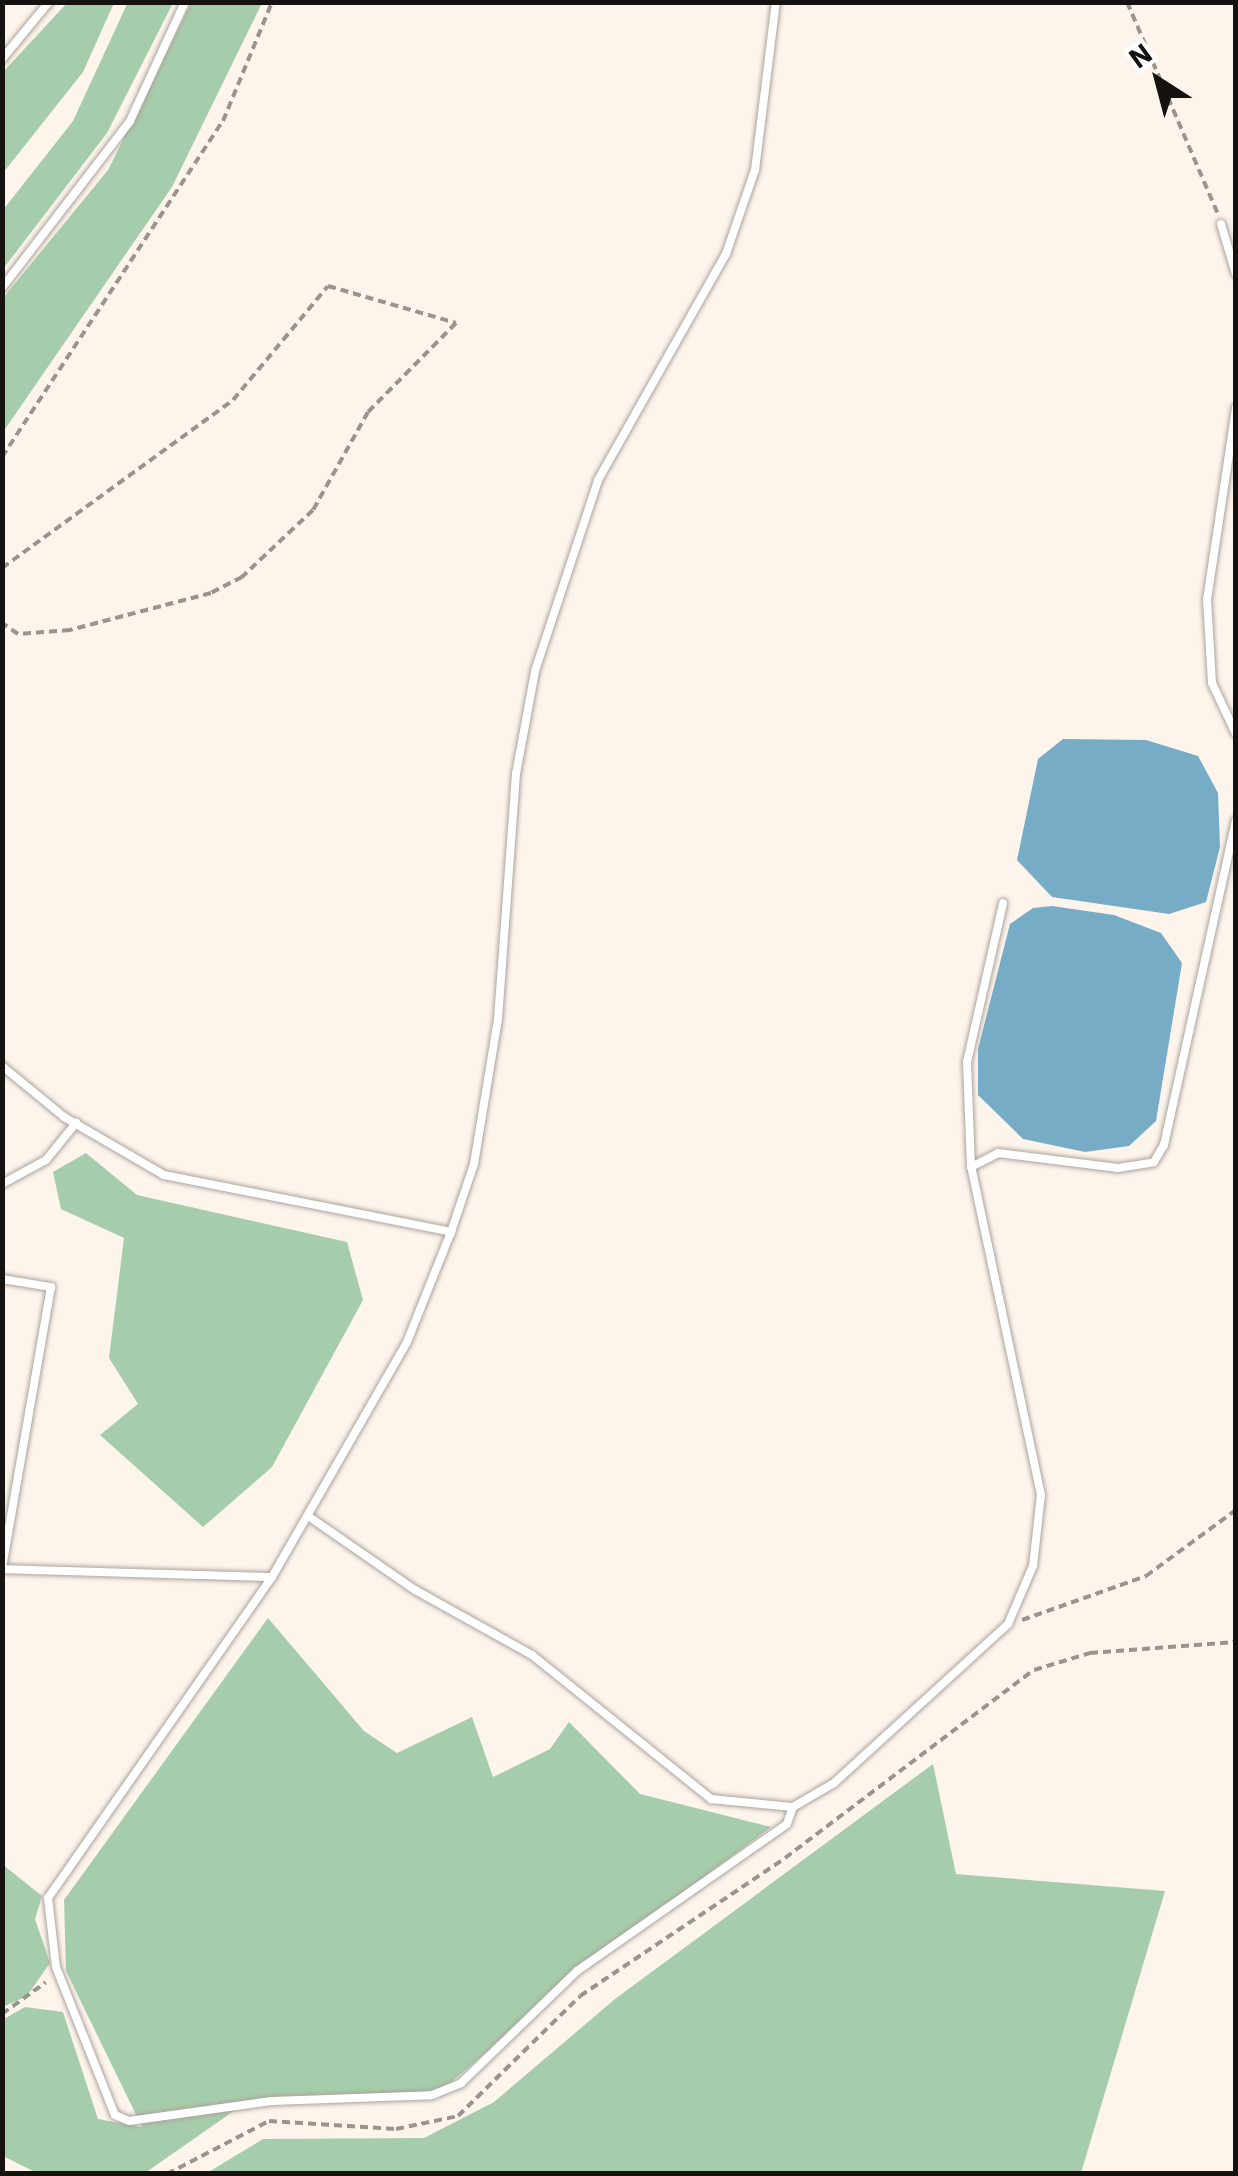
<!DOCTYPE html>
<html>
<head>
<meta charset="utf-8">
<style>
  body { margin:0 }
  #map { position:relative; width:1238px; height:2176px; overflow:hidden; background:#fdf4ec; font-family:"IBM Plex Sans",sans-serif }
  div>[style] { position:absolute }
  .green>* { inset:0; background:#a6cdab }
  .water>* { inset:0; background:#77acc6 }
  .path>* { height:4px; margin-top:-2px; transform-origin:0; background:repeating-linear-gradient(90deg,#9b948e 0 8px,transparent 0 13px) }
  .roads { filter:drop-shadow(0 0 2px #aba39c) drop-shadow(0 0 2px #aba39c) }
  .lane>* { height:8px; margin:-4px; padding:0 4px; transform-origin:4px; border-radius:4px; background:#fff }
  span { translate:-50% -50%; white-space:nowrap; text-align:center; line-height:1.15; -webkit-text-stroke:9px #fff; paint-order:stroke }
  .frame { position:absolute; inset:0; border:5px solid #15120f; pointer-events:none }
  .north { position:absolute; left:1108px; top:30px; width:100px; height:100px; -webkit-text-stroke:8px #fff; paint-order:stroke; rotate:324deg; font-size:28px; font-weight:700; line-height:40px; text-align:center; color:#15120f }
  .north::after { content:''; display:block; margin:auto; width:35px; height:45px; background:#15120f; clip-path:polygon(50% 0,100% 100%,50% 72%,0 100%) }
</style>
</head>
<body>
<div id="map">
  <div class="green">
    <i style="clip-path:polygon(128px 2px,173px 3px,107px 133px,3px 269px,3px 210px,73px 121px)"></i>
    <i style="clip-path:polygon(67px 3px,114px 3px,83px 72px,3px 173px,3px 72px)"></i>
    <i style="clip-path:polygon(191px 3px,262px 3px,172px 187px,3px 432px,3px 298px,108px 170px)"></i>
    <i style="clip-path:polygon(86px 1153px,137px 1195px,347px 1242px,363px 1300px,272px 1467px,203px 1527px,100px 1435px,138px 1404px,109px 1358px,124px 1238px,61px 1209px,53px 1172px)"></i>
    <i style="clip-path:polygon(268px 1618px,364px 1731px,397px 1753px,472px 1717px,493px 1777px,550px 1749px,569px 1722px,640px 1794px,771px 1827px,606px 1950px,442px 2090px,238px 2108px,145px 2173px,37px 2173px,3px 2156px,2px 2020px,25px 2007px,63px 2012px,98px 2119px,142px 2127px,66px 1971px,64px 1900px)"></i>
    <i style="clip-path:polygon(933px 1764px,956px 1874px,1165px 1891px,1081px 2173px,207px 2173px,263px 2139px,424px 2138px,494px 2102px,615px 1999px)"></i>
    <i style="clip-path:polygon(2px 1864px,42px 1896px,35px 1919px,50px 1963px,27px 1996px,3px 2007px)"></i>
  </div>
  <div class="water">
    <i style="clip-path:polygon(1063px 739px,1146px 740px,1198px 756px,1218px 793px,1220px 847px,1206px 902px,1169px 914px,1052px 897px,1017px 860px,1038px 759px)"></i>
    <i style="clip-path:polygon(1052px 906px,1114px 915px,1161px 933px,1182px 963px,1156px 1121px,1129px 1146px,1085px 1152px,1023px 1139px,978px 1095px,978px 1049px,1010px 924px,1033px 908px)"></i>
  </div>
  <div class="path">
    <i style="left:1127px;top:2px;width:231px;rotate:66.8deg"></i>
    <i style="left:2px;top:457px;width:402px;rotate:-56.7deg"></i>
    <i style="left:223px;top:121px;width:129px;rotate:-67.6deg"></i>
    <i style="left:2px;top:568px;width:286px;rotate:-36deg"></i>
    <i style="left:233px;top:400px;width:148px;rotate:-50.2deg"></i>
    <i style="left:328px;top:286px;width:133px;rotate:16.1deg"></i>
    <i style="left:456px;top:323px;width:125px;rotate:134.7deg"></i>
    <i style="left:368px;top:412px;width:112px;rotate:119.3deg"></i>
    <i style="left:313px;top:510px;width:98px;rotate:136.7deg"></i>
    <i style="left:242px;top:577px;width:35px;rotate:153deg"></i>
    <i style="left:211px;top:593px;width:146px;rotate:165.3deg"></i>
    <i style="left:70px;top:630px;width:52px;rotate:175.6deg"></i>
    <i style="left:18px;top:634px;width:19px;rotate:-145deg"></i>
    <i style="left:1022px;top:1620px;width:132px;rotate:-19.5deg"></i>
    <i style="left:1146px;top:1576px;width:112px;rotate:-36.3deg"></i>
    <i style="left:2px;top:2014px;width:54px;rotate:-36deg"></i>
    <i style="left:167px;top:2174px;width:115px;rotate:-27.5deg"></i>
    <i style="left:269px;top:2121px;width:127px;rotate:3.6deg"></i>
    <i style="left:396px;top:2129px;width:63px;rotate:-11.8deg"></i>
    <i style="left:458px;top:2116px;width:171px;rotate:-44.5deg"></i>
    <i style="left:580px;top:1996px;width:247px;rotate:-33.9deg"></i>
    <i style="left:785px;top:1858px;width:312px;rotate:-37.1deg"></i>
    <i style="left:1034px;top:1670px;width:59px;rotate:-16.9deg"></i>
    <i style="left:1090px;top:1653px;width:146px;rotate:-4.3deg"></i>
  </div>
  <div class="roads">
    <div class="lane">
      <i style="left:2px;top:59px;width:74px;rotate:-50.5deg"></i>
      <i style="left:1221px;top:224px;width:52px;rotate:73.3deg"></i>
      <i style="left:2px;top:288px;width:210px;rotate:-52.5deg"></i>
      <i style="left:130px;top:121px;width:131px;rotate:-65.2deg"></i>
      <i style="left:1236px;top:408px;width:193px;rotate:98.6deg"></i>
      <i style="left:1207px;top:599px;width:84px;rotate:86.6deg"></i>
      <i style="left:1212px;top:683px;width:56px;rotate:64.8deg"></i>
      <i style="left:2px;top:1066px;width:80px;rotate:39.4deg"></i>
      <i style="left:64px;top:1117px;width:116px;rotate:30.1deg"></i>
      <i style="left:164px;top:1175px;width:293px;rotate:11.2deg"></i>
      <i style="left:451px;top:1232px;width:72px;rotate:-71.3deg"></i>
      <i style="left:474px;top:1164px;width:147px;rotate:-80.6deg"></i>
      <i style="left:498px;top:1019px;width:246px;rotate:-85.8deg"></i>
      <i style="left:516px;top:774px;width:105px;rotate:-79.5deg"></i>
      <i style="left:535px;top:671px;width:201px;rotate:-71.7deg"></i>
      <i style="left:598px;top:480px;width:260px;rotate:-60.5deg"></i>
      <i style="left:726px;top:254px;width:89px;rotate:-71deg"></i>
      <i style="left:755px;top:170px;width:169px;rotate:-82.9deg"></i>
      <i style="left:971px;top:1167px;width:105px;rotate:-92.2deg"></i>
      <i style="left:967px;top:1062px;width:163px;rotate:-77.2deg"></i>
      <i style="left:2px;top:1184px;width:50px;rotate:-28.6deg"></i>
      <i style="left:46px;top:1160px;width:48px;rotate:-51deg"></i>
      <i style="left:2px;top:1279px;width:50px;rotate:9.3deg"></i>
      <i style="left:51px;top:1287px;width:285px;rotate:99.9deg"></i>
      <i style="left:311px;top:1518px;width:126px;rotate:34.7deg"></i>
      <i style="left:415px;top:1590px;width:134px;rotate:29.1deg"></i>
      <i style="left:532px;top:1655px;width:230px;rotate:38.8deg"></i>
      <i style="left:711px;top:1799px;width:82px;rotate:5.6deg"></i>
      <i style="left:793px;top:1807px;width:48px;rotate:-30.3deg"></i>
      <i style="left:834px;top:1783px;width:236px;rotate:-42.4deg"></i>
      <i style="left:1008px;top:1624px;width:63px;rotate:-66.7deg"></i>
      <i style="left:1033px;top:1566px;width:71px;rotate:-83.6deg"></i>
      <i style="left:1041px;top:1495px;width:335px;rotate:-102deg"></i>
      <i style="left:971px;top:1167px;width:30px;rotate:-27deg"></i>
      <i style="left:998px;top:1153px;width:121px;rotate:7.1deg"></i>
      <i style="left:1118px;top:1168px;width:36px;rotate:-9deg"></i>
      <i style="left:1154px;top:1162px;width:20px;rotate:-60deg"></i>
      <i style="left:1164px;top:1145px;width:332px;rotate:-77.5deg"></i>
      <i style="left:2px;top:1569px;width:270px;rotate:1.7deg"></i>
      <i style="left:272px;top:1577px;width:271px;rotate:-60.1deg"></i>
      <i style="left:407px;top:1342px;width:118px;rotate:-68.2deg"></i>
      <i style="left:272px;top:1577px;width:391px;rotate:124.9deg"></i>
      <i style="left:48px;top:1898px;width:69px;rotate:83.4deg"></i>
      <i style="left:56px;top:1967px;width:159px;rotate:68.3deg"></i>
      <i style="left:115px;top:2115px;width:15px;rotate:23deg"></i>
      <i style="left:129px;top:2121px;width:144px;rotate:-8deg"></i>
      <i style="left:272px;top:2101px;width:160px;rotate:-2.1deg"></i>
      <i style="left:432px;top:2095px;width:31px;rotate:-22deg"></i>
      <i style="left:461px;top:2083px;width:161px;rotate:-44deg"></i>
      <i style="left:577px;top:1971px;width:256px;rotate:-35deg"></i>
      <i style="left:787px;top:1824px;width:18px;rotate:-71deg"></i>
    </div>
  </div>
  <div class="frame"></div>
  <div class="north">N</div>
</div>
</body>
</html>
